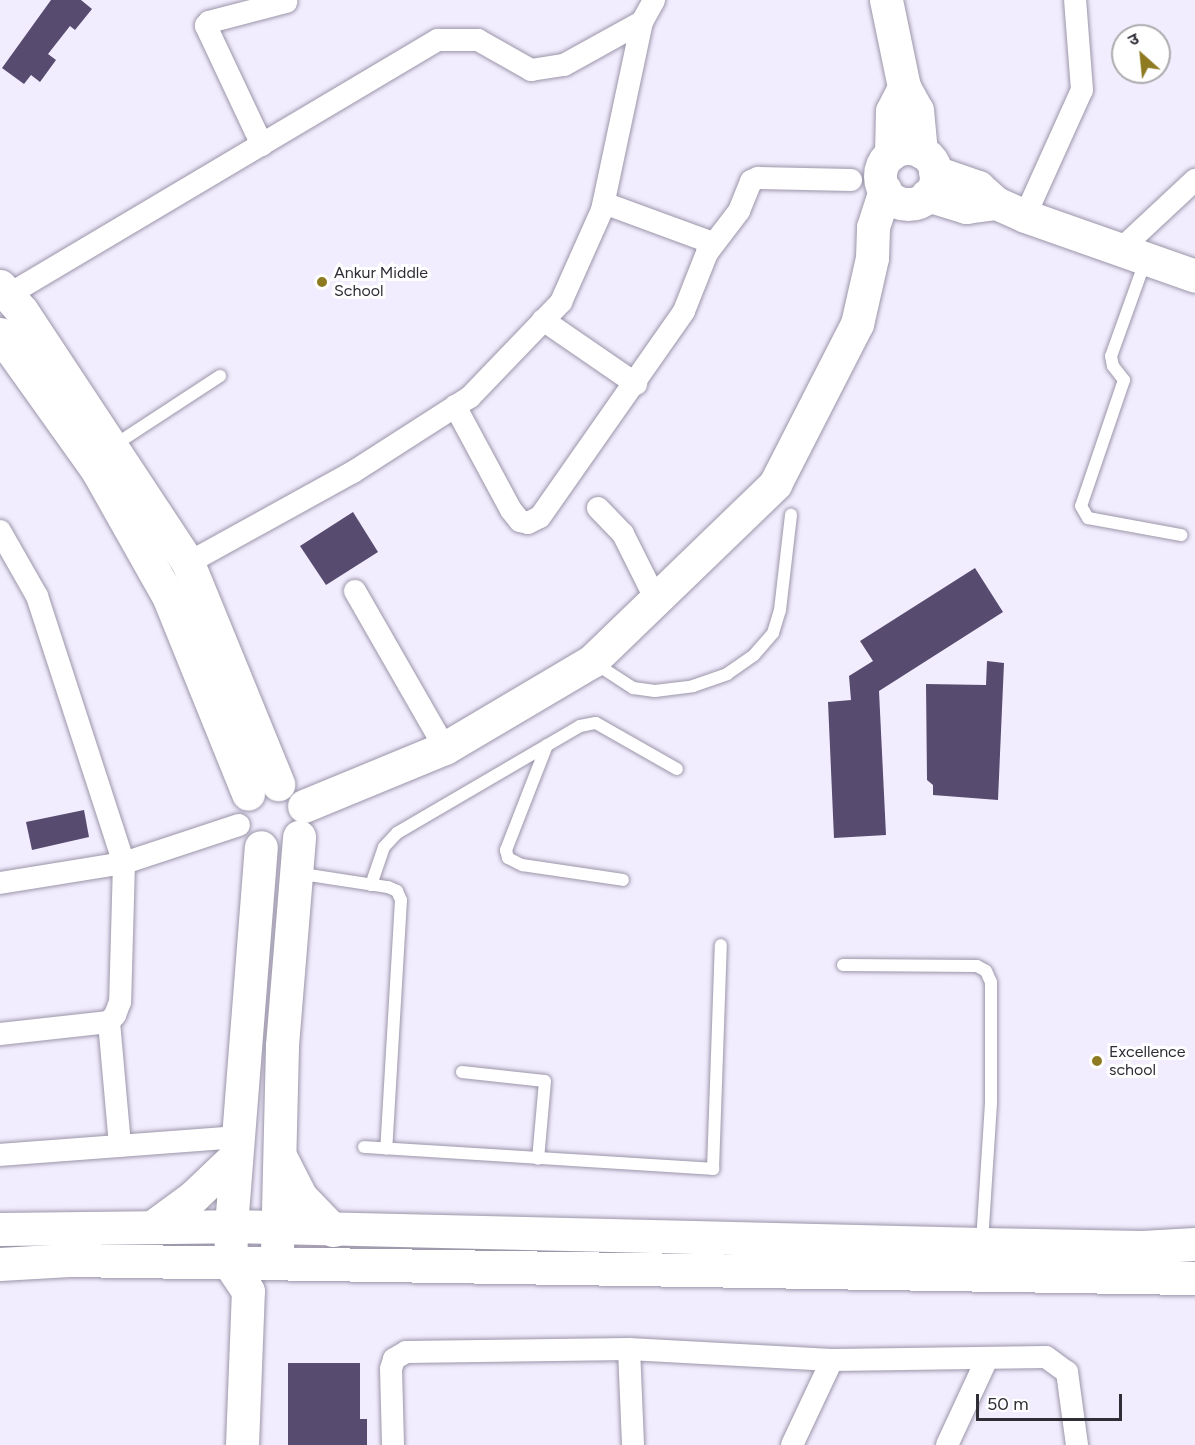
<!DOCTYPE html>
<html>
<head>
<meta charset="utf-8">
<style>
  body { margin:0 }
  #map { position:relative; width:1195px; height:1445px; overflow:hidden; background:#f2edfe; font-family:Figtree,"Noto Sans Devanagari",sans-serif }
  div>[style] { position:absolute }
  .building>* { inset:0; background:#574b6f }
  .roads { filter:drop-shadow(0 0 2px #9b95a9) drop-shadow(0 0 2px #9b95a9) }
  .lane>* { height:12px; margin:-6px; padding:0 6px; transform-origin:6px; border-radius:6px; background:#fff }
  .street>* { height:22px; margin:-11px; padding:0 11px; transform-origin:11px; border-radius:11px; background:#fff }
  .secondary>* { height:33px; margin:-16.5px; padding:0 16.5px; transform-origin:16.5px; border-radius:16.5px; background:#fff }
  .secondary>.ring { margin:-16.5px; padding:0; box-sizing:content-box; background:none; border:33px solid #fff; border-radius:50% }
  .dots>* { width:16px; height:16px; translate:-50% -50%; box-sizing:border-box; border:3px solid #fff; border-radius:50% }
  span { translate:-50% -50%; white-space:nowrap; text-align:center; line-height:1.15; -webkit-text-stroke:6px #fff; paint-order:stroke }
  .poi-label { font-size:16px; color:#2f2d35 }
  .left { translate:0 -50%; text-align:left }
  .north { position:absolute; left:1111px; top:24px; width:60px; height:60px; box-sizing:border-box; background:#fff; border:2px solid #acabae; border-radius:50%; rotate:333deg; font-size:16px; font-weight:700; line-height:24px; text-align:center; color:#2f2d35 }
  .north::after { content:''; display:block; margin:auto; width:21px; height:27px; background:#8e7b21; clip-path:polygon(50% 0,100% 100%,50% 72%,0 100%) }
  .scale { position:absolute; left:976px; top:1394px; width:146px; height:27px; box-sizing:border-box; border:3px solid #2f2d35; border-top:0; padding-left:8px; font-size:18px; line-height:21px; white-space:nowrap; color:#2f2d35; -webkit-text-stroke:4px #fff; paint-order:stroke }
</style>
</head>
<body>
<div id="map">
  <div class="building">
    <i style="clip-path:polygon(51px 0,81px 0,92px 9px,75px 30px,70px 26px,48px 54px,56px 60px,40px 82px,31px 75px,24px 84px,2px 68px)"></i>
    <i style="clip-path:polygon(353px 512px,378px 552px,326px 585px,300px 546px)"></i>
    <i style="clip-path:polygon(975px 568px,1003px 612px,879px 691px,886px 835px,834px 838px,828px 702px,851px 700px,849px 676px,873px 661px,860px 641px)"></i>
    <i style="clip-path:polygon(987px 661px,1004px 663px,998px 800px,933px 795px,933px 785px,927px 780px,926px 684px,986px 685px)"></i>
    <i style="clip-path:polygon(84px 810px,89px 837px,32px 850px,26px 822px)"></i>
    <i style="clip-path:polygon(288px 1363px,360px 1363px,360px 1419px,367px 1419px,367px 1445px,288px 1445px)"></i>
  </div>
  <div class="roads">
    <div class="lane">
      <i style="left:1146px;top:259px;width:103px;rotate:109.8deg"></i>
      <i style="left:1111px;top:356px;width:10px;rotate:79deg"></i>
      <i style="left:1113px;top:366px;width:18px;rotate:52deg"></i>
      <i style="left:1124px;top:380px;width:133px;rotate:108.8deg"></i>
      <i style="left:1081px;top:506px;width:14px;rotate:60deg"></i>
      <i style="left:1088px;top:518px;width:95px;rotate:10.4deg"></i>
      <i style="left:113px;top:446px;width:128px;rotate:-33.2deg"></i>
      <i style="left:593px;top:662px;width:48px;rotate:33deg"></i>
      <i style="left:633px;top:688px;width:22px;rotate:8deg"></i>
      <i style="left:655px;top:691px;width:38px;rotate:-7deg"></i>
      <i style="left:693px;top:686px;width:36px;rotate:-19deg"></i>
      <i style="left:727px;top:674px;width:33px;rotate:-35deg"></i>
      <i style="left:754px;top:655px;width:29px;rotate:-49deg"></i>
      <i style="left:773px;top:633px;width:24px;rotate:-73deg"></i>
      <i style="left:780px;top:610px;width:96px;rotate:-83.4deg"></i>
      <i style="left:547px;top:745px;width:113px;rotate:111.3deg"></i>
      <i style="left:506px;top:850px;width:8px;rotate:76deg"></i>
      <i style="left:508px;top:858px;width:16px;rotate:27deg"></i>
      <i style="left:522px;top:865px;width:102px;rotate:8.4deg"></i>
      <i style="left:296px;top:873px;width:93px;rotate:8.7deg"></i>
      <i style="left:388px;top:887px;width:10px;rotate:24deg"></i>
      <i style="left:397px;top:891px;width:10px;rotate:66deg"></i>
      <i style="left:401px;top:900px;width:249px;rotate:93.4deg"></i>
      <i style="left:371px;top:885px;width:40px;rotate:-71.1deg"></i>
      <i style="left:384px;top:847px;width:19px;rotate:-47deg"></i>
      <i style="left:397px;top:833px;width:212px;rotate:-30.3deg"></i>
      <i style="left:580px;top:726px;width:16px;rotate:-11deg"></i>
      <i style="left:596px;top:723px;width:93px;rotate:29.6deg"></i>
      <i style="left:843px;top:965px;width:134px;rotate:0.4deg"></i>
      <i style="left:977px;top:966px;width:10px;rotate:29deg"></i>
      <i style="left:986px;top:971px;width:12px;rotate:66deg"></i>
      <i style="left:991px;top:982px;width:121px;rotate:90deg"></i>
      <i style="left:991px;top:1103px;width:140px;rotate:93.7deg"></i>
      <i style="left:462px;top:1072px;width:83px;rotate:6.2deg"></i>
      <i style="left:545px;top:1081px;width:78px;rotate:95.1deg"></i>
      <i style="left:364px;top:1147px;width:350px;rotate:3.6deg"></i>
      <i style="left:713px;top:1169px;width:224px;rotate:-88deg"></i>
    </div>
    <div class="street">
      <i style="left:262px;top:145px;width:132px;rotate:-115.2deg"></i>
      <i style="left:206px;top:26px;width:5px;rotate:-53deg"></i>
      <i style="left:209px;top:22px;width:80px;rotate:-14.6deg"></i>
      <i style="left:604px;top:203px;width:116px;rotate:20.2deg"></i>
      <i style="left:1025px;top:216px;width:138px;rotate:-65.7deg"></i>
      <i style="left:1082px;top:90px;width:90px;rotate:-94.4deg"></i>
      <i style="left:1122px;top:248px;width:100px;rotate:-43deg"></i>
      <i style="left:8px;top:295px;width:500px;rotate:-30.7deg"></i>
      <i style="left:438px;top:40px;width:40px"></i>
      <i style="left:478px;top:40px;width:61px;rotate:29.5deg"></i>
      <i style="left:531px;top:70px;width:33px;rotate:-9deg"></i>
      <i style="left:564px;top:65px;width:89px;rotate:-28.9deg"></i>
      <i style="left:543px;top:320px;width:113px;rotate:34.5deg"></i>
      <i style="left:455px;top:406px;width:118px;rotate:61.7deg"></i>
      <i style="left:511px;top:510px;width:14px;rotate:51deg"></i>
      <i style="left:520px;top:521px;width:8px;rotate:14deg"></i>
      <i style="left:528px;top:523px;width:13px;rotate:-27deg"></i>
      <i style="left:540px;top:517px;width:251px;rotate:-55deg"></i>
      <i style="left:684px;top:311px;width:62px;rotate:-68.4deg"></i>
      <i style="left:707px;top:253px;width:53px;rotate:-52.7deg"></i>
      <i style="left:739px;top:211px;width:32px;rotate:-68deg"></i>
      <i style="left:751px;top:181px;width:8px;rotate:-23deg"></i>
      <i style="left:758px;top:178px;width:93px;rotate:1.2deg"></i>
      <i style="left:598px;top:508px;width:36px;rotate:46deg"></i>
      <i style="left:623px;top:534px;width:74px;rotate:63.4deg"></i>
      <i style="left:0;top:531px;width:75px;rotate:60.4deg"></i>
      <i style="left:37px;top:596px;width:281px;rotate:72deg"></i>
      <i style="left:124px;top:863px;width:139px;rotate:91.6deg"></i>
      <i style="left:120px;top:1002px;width:14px;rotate:111deg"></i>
      <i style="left:115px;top:1015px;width:9px;rotate:131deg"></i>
      <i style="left:109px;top:1022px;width:110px;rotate:173.7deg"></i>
      <i style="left:188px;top:563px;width:188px;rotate:-28.9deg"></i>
      <i style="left:353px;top:472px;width:139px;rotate:-32.7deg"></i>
      <i style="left:470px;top:397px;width:132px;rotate:-46.2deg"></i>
      <i style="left:561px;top:302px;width:101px;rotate:-66deg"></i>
      <i style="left:602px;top:210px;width:192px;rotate:-78deg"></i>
      <i style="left:642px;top:22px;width:25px;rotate:-61deg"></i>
      <i style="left:355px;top:591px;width:181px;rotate:60.2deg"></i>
      <i style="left:0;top:883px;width:126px;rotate:-9.2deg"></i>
      <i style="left:124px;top:863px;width:121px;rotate:-18.3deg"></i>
      <i style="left:109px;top:1022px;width:124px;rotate:84.9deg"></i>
      <i style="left:0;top:1155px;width:238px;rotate:-4.3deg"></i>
      <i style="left:629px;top:1349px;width:96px;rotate:87.6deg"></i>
      <i style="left:393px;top:1445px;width:76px;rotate:-91.5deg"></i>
      <i style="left:391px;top:1369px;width:10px;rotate:-73deg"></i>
      <i style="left:394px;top:1359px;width:14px;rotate:-30deg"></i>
      <i style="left:406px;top:1352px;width:223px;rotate:-0.8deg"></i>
      <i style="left:629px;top:1349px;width:203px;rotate:3.1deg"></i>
      <i style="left:832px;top:1360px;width:214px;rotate:-0.8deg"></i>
      <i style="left:1046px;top:1357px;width:26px;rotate:36deg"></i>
      <i style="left:1067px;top:1372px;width:74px;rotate:82.2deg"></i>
      <i style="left:792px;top:1445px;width:94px;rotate:-64.8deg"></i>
      <i style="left:947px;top:1445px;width:95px;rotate:-65.1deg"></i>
    </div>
    <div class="secondary">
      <i style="left:886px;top:0;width:89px;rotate:78.3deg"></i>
      <i style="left:904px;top:87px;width:26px;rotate:61deg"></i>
      <i style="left:917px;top:110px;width:42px;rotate:84.6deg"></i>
      <i class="ring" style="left:880px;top:148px;width:23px;height:23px"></i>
      <i style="left:891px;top:154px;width:43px;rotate:-88.7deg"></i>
      <i style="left:892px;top:111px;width:27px;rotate:-63deg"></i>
      <i style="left:935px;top:172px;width:46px;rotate:19.2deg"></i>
      <i style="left:978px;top:187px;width:24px;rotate:42deg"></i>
      <i style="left:996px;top:203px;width:32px;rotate:24deg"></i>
      <i style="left:1025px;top:216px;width:180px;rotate:19.4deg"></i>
      <i style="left:927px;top:195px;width:41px;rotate:17.1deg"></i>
      <i style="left:966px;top:207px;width:30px;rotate:-8deg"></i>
      <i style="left:0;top:286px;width:33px;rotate:49deg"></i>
      <i style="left:22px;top:311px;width:302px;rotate:56.6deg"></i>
      <i style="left:188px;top:563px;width:239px;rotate:67.8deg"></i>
      <i style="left:0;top:334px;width:167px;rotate:54.5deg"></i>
      <i style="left:97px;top:470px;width:147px;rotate:60.6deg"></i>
      <i style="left:169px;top:598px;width:211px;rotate:68deg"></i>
      <i style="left:304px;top:806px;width:152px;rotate:-22.4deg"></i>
      <i style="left:445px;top:748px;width:171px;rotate:-30.6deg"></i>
      <i style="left:592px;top:661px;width:255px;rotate:-44deg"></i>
      <i style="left:775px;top:484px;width:180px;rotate:-62.9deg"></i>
      <i style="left:857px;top:324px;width:68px;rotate:-77.2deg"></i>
      <i style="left:872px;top:258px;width:31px;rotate:-88deg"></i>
      <i style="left:873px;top:227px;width:39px;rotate:-72deg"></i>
      <i style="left:281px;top:1158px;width:44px;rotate:62.9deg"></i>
      <i style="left:301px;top:1197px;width:46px;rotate:45.9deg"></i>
      <i style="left:152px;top:1227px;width:51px;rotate:-36.2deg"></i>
      <i style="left:193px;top:1197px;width:59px;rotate:-43.6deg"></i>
      <i style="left:0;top:1229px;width:231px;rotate:-0.7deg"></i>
      <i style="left:231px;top:1226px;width:751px;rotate:1.37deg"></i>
      <i style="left:982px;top:1244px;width:160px;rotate:1.1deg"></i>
      <i style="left:1142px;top:1247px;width:53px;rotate:-3.2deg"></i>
      <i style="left:277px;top:1251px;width:206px;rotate:-88.6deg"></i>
      <i style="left:282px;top:1045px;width:209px;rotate:-85.3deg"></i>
      <i style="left:0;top:1264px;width:69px;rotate:-3.3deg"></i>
      <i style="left:69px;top:1260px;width:1126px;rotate:0.92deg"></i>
      <i style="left:242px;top:1445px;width:154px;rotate:-87.8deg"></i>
      <i style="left:248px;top:1291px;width:32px;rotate:-124deg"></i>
      <i style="left:230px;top:1264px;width:38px;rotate:-88deg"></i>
      <i style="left:231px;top:1226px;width:380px;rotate:-85.5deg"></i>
    </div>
  </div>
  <div class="dots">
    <i style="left:322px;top:282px;background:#8e7b21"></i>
    <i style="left:1097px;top:1061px;background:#8e7b21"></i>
  </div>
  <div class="poi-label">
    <span class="left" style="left:334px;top:282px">Ankur Middle<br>School</span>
    <span class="left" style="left:1109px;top:1061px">Excellence<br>school</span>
  </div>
  <div class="north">उ</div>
  <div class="scale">50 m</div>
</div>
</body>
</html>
